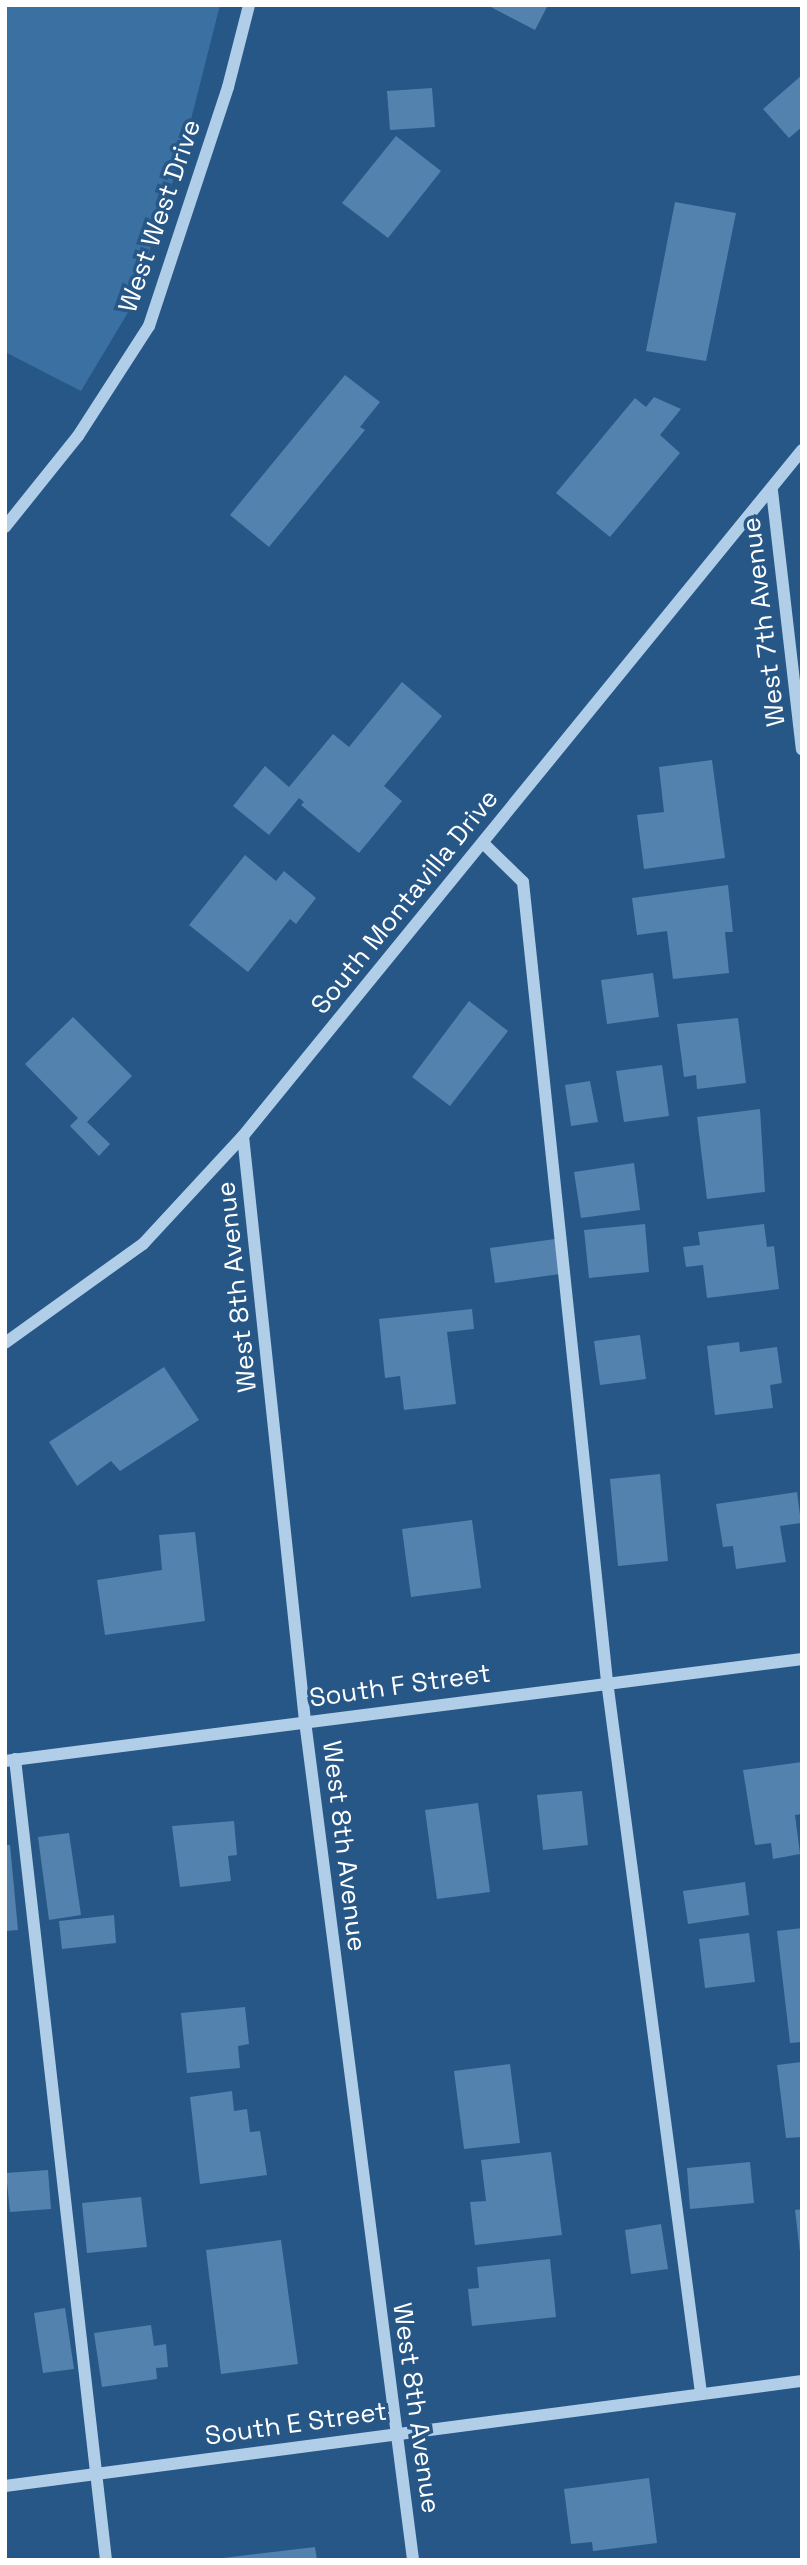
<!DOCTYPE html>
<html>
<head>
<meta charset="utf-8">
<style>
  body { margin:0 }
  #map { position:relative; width:807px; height:2565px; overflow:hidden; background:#275786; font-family:"Space Grotesk",sans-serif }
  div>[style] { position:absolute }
  .green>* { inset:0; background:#3b70a2 }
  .building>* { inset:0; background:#5382af }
  .minor>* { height:12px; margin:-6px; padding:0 6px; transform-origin:6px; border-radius:6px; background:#b1cee8 }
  span { translate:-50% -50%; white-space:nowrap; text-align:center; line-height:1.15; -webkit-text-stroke:7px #275786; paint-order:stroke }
  .street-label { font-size:26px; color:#fff }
  .frame { position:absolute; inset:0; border:7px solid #fff; pointer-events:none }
</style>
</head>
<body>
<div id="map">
  <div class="green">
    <i style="clip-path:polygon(5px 5px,220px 5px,183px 151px,130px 309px,81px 391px,5px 352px)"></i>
  </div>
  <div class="building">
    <i style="clip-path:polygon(487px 5px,548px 5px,535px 30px)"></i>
    <i style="clip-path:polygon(802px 75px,802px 127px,789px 138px,763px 109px)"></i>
    <i style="clip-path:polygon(432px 88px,435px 127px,390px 130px,387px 91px)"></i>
    <i style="clip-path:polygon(396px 136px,441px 171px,388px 238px,342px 203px)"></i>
    <i style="clip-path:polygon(675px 202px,736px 213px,706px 361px,646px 351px)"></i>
    <i style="clip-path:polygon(345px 375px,380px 402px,360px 427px,365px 430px,269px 547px,230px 515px)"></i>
    <i style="clip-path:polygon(654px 397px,681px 409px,660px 435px,680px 453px,610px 537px,556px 493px,635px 398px,646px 407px)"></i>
    <i style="clip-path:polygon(402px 682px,442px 716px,384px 786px,402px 801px,359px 853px,301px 805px,304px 802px,299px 798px,269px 835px,233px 806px,265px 766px,289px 787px,333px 734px,349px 747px)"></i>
    <i style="clip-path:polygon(712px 760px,725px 858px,644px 869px,637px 815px,664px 812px,659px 767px)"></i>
    <i style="clip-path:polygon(245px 855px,276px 881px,284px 871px,316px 898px,296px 924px,290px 919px,248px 972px,189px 925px)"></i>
    <i style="clip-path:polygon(728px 885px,733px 932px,725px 932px,729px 973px,673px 979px,667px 931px,637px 935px,632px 898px)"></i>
    <i style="clip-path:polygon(653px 973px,659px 1017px,607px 1024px,601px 980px)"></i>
    <i style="clip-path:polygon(469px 1001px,508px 1031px,450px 1106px,412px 1077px)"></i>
    <i style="clip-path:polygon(73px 1017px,132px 1076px,87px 1122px,110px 1144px,99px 1156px,70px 1126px,78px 1118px,25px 1064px)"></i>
    <i style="clip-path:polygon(738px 1018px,746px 1083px,697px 1089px,696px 1075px,684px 1077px,677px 1024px)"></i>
    <i style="clip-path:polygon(662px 1065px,669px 1116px,624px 1122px,616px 1071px)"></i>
    <i style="clip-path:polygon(590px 1081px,598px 1122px,571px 1126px,565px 1085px)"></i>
    <i style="clip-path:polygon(760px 1109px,765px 1192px,707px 1199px,697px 1117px)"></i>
    <i style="clip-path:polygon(634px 1163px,640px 1210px,581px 1218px,574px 1172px)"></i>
    <i style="clip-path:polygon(645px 1224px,649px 1272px,589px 1278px,584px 1230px)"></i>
    <i style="clip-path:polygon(764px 1224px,767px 1247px,774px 1246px,779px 1289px,707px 1298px,703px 1265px,686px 1267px,683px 1247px,700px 1245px,698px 1232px)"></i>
    <i style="clip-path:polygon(555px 1239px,560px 1274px,495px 1283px,490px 1248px)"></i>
    <i style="clip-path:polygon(472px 1309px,474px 1329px,447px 1332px,456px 1404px,404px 1410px,400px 1376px,385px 1378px,379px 1319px)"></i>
    <i style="clip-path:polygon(640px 1335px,646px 1379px,600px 1385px,594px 1341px)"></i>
    <i style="clip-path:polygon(739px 1342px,740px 1352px,777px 1347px,782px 1383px,770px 1385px,773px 1408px,715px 1415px,707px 1346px)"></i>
    <i style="clip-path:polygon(164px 1367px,199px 1420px,120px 1471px,111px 1461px,77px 1486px,49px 1442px)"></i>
    <i style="clip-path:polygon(660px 1474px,668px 1561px,618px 1566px,610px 1479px)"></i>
    <i style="clip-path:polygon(797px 1492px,801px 1523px,780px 1526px,786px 1562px,736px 1569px,733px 1546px,723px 1547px,716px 1504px)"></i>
    <i style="clip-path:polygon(472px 1520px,481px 1588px,411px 1597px,402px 1529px)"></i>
    <i style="clip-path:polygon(195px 1532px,205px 1621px,105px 1635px,97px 1580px,162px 1570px,159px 1535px)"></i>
    <i style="clip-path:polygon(802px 1762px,802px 1814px,795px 1815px,800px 1854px,773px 1859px,771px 1843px,755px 1845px,743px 1770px)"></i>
    <i style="clip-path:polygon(582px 1791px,588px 1845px,543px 1850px,537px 1795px)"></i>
    <i style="clip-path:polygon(478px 1803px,490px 1892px,437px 1899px,425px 1810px)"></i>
    <i style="clip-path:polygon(234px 1821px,237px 1855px,228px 1856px,231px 1881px,180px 1887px,172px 1826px)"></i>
    <i style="clip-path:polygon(69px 1833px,81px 1915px,49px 1920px,38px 1837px)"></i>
    <i style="clip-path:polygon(5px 1845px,10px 1845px,18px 1930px,5px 1931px)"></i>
    <i style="clip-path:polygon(745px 1882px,749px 1915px,688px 1924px,683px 1891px)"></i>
    <i style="clip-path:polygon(114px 1915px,116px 1943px,62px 1949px,59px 1921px)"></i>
    <i style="clip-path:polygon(802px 1928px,802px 2042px,790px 2043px,777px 1931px)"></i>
    <i style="clip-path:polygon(749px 1933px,755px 1982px,705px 1988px,699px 1939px)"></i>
    <i style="clip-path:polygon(245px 2007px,249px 2044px,238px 2046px,240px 2068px,187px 2073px,181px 2013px)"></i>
    <i style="clip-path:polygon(802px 2062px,802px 2137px,786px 2138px,777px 2065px)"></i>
    <i style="clip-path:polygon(510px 2064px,520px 2143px,464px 2149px,454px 2071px)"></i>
    <i style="clip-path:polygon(232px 2091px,234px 2111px,247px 2109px,250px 2132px,260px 2131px,267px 2175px,200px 2184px,190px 2097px)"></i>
    <i style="clip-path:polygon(551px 2152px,562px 2235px,475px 2245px,470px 2202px,486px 2201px,481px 2160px)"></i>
    <i style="clip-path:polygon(750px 2162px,754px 2203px,690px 2209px,687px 2168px)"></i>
    <i style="clip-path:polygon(48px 2170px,51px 2209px,10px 2212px,6px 2173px)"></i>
    <i style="clip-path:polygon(141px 2197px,147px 2247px,87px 2253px,82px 2203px)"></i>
    <i style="clip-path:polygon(802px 2209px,802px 2252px,800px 2252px,795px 2210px)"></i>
    <i style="clip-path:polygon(661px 2224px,668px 2269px,631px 2274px,625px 2230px)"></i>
    <i style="clip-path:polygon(281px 2240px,298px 2364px,221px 2374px,206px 2250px)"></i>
    <i style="clip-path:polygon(550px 2259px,556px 2317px,472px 2326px,468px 2289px,479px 2288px,477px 2267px)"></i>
    <i style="clip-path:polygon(65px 2308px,74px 2369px,43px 2373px,34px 2313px)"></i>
    <i style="clip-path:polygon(151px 2325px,154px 2346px,166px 2344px,168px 2367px,156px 2368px,157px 2379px,102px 2387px,94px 2333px)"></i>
    <i style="clip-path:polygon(649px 2478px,657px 2543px,593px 2551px,592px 2542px,571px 2544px,564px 2489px)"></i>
    <i style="clip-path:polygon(315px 2547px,317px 2560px,223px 2560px,223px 2558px)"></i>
  </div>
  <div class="minor">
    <i style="left:772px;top:491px;width:260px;rotate:83.4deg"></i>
    <i style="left:5px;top:527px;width:117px;rotate:-51.3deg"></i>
    <i style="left:78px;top:436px;width:131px;rotate:-57.2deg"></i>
    <i style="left:149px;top:326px;width:252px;rotate:-71.7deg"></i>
    <i style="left:228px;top:87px;width:85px;rotate:-75.6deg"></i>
    <i style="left:483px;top:843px;width:56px;rotate:44.3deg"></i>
    <i style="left:523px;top:882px;width:803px;rotate:84deg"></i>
    <i style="left:607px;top:1681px;width:718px;rotate:82.48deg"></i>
    <i style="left:243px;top:1136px;width:588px;rotate:83.95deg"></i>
    <i style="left:305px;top:1721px;width:846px;rotate:82.66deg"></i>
    <i style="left:5px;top:1343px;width:170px;rotate:-35.7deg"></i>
    <i style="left:143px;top:1244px;width:147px;rotate:-47.2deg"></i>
    <i style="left:243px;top:1136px;width:885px;rotate:-50.82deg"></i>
    <i style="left:15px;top:1759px;width:806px;rotate:83.52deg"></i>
    <i style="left:5px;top:1761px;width:804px;rotate:-7.29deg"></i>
    <i style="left:5px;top:2486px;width:804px;rotate:-7.51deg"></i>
  </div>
  <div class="street-label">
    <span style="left:160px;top:216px;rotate:-71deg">West West Drive</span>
    <span style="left:764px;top:622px;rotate:-97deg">West 7th Avenue</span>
    <span style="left:405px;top:902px;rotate:-51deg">South Montavilla Drive</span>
    <span style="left:237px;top:1287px;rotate:-96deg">West 8th Avenue</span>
    <span style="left:400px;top:1686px;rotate:-8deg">South F Street</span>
    <span style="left:344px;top:1846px;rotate:83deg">West 8th Avenue</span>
    <span style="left:416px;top:2408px;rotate:82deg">West 8th Avenue</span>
    <span style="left:296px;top:2424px;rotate:-8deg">South E Street</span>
  </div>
  <div class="frame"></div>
</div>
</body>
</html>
